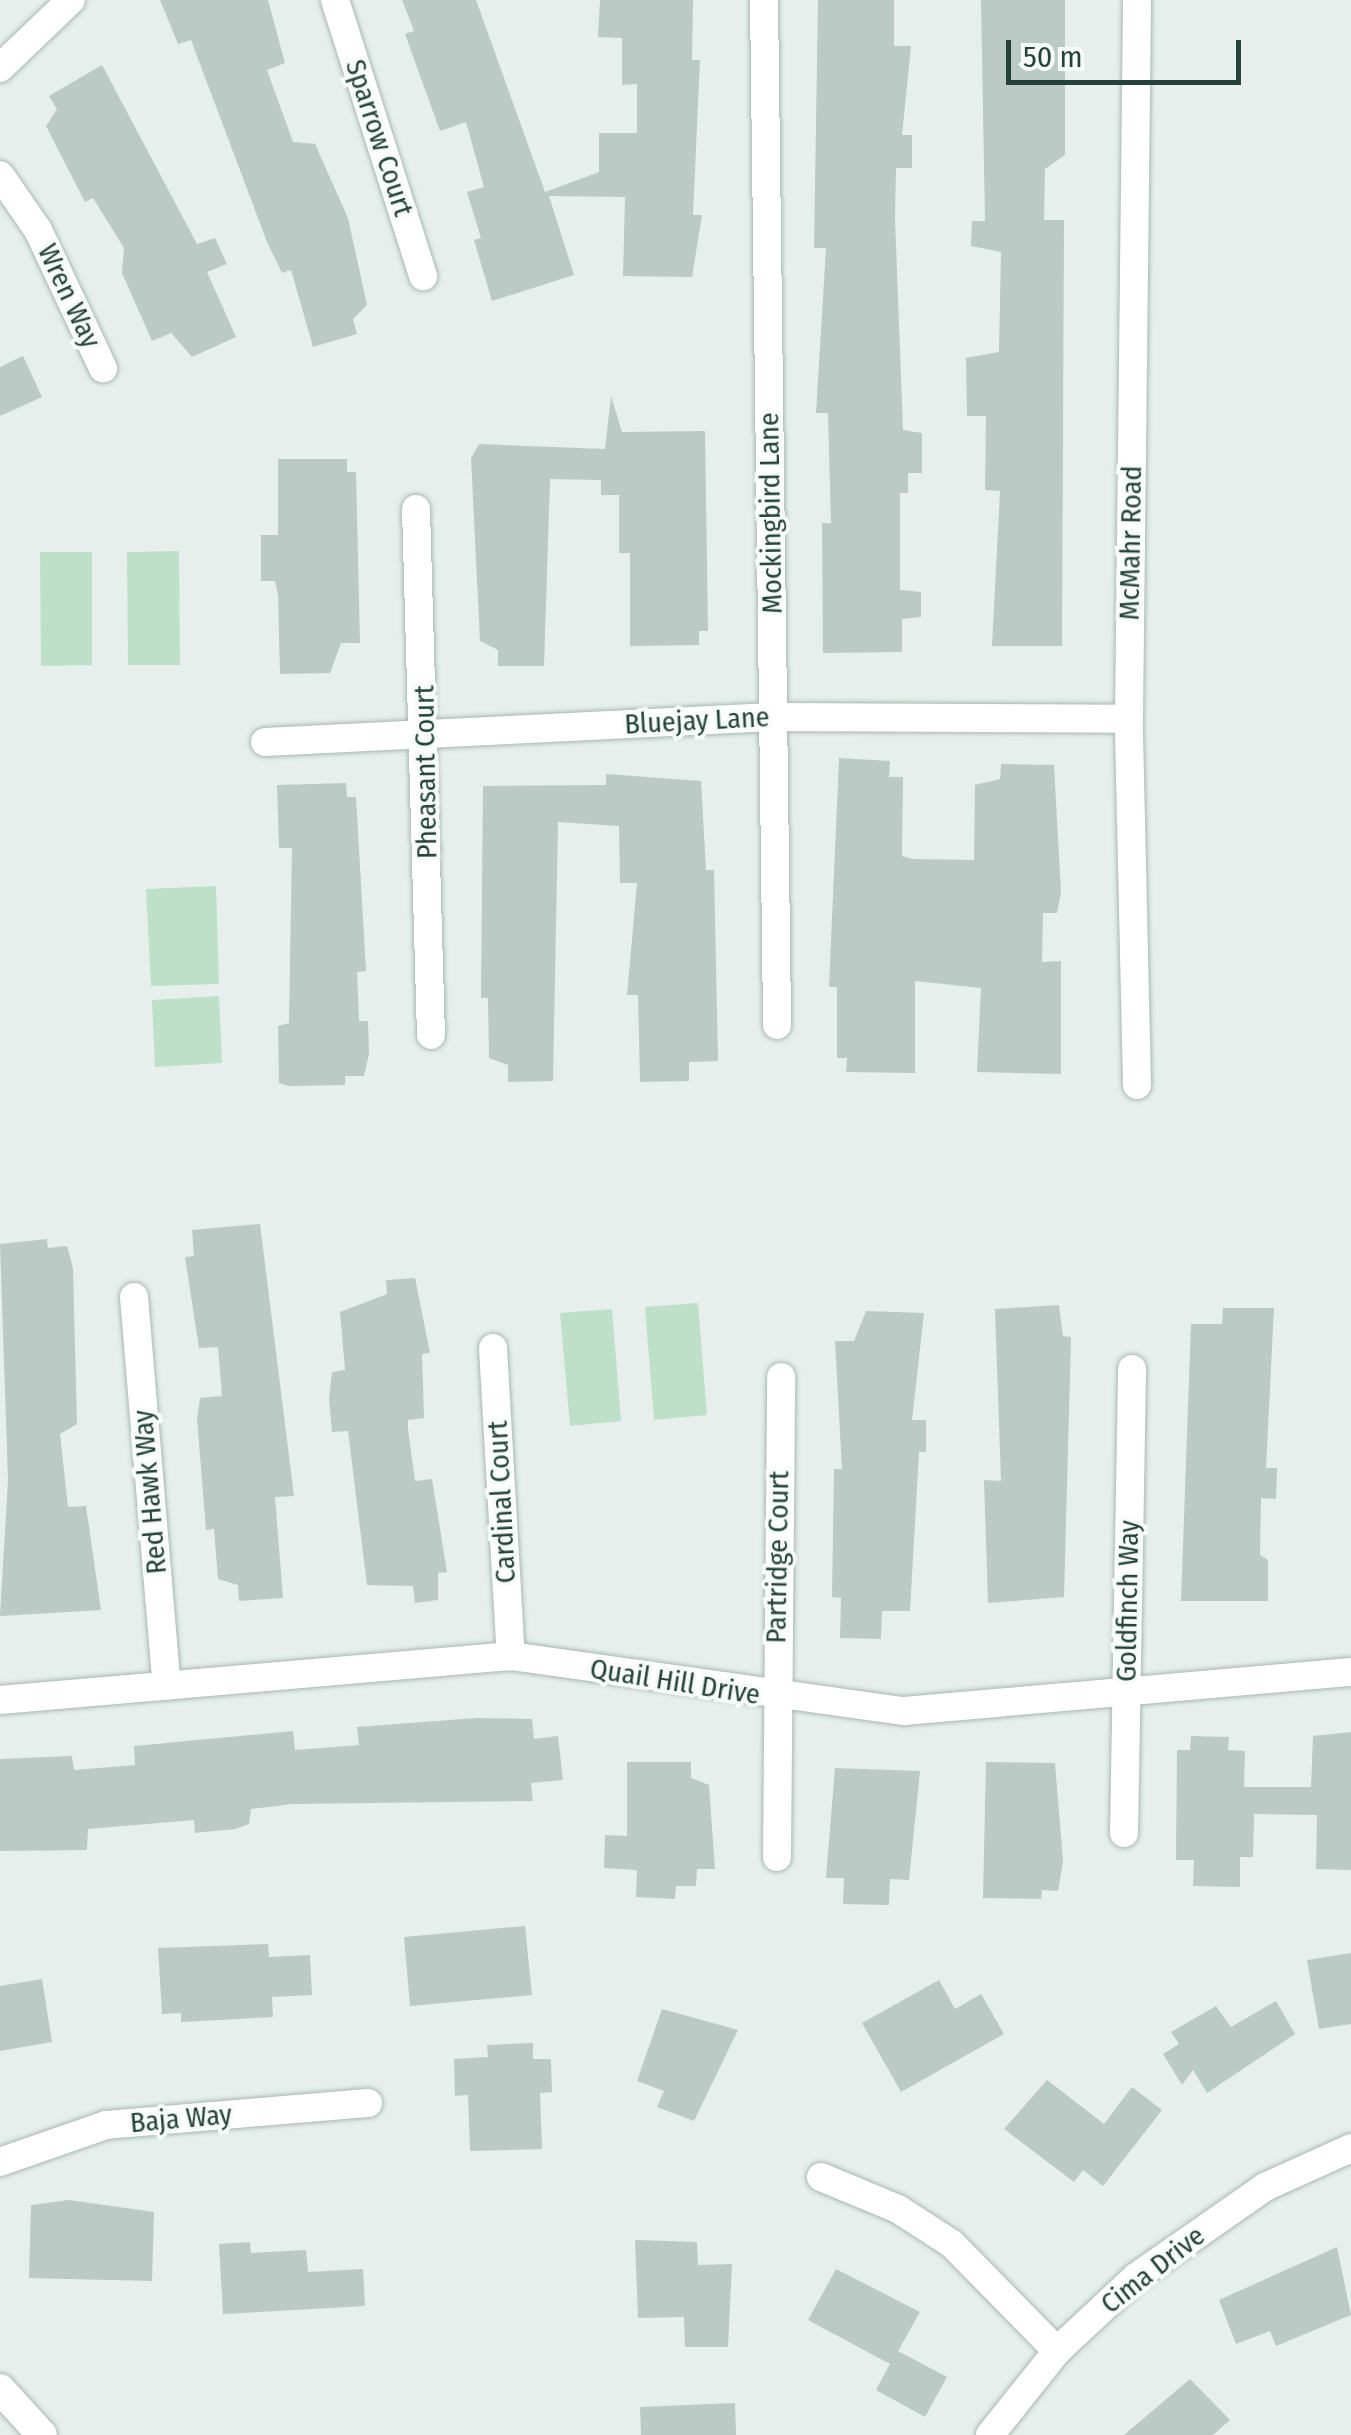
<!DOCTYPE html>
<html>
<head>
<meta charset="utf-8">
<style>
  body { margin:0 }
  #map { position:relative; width:1351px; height:2435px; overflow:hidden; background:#e6efeb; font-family:"Fira Sans Condensed",sans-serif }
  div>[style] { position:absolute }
  .green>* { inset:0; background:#bfe0c8 }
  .building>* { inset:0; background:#bbcac4 }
  .roads { filter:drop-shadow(0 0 2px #a8b8b2) drop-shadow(0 0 2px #a8b8b2) }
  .street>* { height:28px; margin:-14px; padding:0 14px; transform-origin:14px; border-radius:14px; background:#fff }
  .secondary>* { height:30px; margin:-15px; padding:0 15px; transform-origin:15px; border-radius:15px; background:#fff }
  span { translate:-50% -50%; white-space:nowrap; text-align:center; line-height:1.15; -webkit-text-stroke:8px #f7fbf9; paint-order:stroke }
  .street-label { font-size:28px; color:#24423a }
  .scale { position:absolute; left:1006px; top:40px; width:235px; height:45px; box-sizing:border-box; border:5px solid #24423a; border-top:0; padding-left:12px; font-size:30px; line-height:35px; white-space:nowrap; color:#24423a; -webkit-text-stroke:8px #f7fbf9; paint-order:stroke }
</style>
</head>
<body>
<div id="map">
  <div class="green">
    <i style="clip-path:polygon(179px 551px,180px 665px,128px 665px,127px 552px)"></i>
    <i style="clip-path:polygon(40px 552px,92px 552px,92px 665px,41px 666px)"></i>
    <i style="clip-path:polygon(216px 886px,219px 984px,151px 986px,146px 889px)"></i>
    <i style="clip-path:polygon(219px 996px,222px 1063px,155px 1067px,152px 1000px)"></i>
    <i style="clip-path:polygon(698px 1303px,707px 1415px,654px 1420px,645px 1307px)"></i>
    <i style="clip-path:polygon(612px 1309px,621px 1421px,570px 1426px,560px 1313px)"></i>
  </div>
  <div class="building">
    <i style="clip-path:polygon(160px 0,268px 0,285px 63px,267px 70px,293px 142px,315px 144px,348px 218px,367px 305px,353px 319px,357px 334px,313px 347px,291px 270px,282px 273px,267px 242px,191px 40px,178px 44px)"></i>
    <i style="clip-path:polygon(402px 0,476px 0,545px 192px,599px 172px,599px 133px,637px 133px,637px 84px,622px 85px,622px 38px,598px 37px,600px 0,693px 0,692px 60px,700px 60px,693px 215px,702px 215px,692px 277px,623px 276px,625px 197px,549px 196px,574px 275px,492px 301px,474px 240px,481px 238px,467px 192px,484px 187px,466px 122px,440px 131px,405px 34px,414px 31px)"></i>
    <i style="clip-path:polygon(818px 0,894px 0,894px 46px,911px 46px,902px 135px,912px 135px,912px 168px,896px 168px,895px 218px,903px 430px,922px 433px,922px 473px,908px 473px,908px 493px,900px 493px,900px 590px,921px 592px,921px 617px,902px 619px,902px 652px,823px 653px,822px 523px,831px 523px,828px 413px,816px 413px,826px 248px,814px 248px)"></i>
    <i style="clip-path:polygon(981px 0,1065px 0,1065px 155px,1045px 169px,1044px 220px,1064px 220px,1062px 646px,992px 646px,1000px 491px,985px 490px,986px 416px,967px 416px,966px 358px,999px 352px,1001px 252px,971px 246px,972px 221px,985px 221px)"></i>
    <i style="clip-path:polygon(102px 65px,197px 244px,215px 238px,227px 264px,207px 272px,236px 337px,192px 357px,171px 333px,152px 341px,122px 273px,124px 248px,93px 198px,85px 202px,46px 126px,57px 109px,49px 96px)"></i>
    <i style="clip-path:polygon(23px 356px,42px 397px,0 416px,0 367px)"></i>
    <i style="clip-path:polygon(611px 396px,622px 432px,705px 431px,708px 631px,699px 631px,699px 645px,630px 646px,630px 553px,619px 553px,619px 495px,601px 495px,601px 480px,550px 479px,544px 666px,498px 666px,498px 650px,480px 641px,471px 458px,479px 444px,605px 449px)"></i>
    <i style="clip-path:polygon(278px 459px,347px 459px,347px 472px,356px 472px,360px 643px,341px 643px,330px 673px,280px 674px,278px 595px,275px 581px,261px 581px,261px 535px,278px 535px)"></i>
    <i style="clip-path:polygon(839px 758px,890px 761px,889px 777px,903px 777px,902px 856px,913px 859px,974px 860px,975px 785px,1000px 779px,1001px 764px,1054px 765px,1061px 892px,1057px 913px,1043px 913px,1042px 962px,1061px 961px,1061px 1074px,977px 1072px,981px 988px,915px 981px,915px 1073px,846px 1072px,847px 1058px,837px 1058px,837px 987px,829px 987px)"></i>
    <i style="clip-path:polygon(606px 774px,701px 781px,706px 870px,714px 870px,718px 1061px,689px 1062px,689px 1081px,640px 1082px,638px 995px,627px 995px,637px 883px,620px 883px,619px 826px,558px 822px,553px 1081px,508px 1082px,508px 1065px,489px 1058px,488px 998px,481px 998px,483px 786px,606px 785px)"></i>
    <i style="clip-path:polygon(346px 783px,347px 797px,356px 797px,366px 971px,357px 972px,359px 1021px,368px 1021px,369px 1054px,364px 1076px,345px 1076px,345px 1085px,289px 1086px,279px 1083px,278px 1026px,289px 1023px,292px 848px,279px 848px,277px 785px)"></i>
    <i style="clip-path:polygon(260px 1224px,294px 1496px,275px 1497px,283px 1598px,239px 1601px,238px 1585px,218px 1579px,214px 1529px,206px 1530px,197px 1419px,200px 1398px,222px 1396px,218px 1347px,199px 1348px,185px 1257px,194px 1256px,192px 1230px)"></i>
    <i style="clip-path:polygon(47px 1239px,48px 1248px,67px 1246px,73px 1268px,77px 1424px,60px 1434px,68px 1507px,86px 1506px,101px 1610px,0 1616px,8px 1480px,0 1244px)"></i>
    <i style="clip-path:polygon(415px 1278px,430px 1353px,422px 1354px,424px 1418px,408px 1420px,408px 1429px,415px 1481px,432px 1479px,447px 1572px,438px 1573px,438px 1600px,415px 1603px,413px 1586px,367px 1585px,348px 1431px,332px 1432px,329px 1399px,332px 1372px,345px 1370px,340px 1312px,387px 1294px,386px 1280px)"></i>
    <i style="clip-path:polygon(1059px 1305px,1063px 1336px,1071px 1337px,1064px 1597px,988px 1603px,984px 1480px,1001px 1481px,995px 1309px)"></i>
    <i style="clip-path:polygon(1223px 1308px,1274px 1308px,1266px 1468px,1277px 1468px,1276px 1499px,1261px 1498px,1260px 1555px,1268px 1560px,1268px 1601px,1181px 1601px,1191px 1324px,1222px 1324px)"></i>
    <i style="clip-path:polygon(866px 1311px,924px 1313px,912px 1420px,926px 1420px,926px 1452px,919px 1452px,910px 1611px,882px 1611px,881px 1639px,840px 1638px,841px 1598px,832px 1597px,834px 1469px,842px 1469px,835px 1341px,854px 1341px)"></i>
    <i style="clip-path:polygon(476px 1718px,532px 1719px,534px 1739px,558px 1736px,563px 1780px,531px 1783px,533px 1801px,292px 1804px,251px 1809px,249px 1824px,235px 1829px,195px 1833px,194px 1820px,88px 1829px,87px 1850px,0 1851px,0 1759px,72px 1756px,74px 1770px,135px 1765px,134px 1746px,293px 1731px,295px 1750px,359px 1745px,357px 1727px)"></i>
    <i style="clip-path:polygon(1351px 1732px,1351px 1870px,1316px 1869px,1317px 1815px,1254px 1814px,1253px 1857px,1240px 1857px,1240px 1887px,1193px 1886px,1194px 1860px,1176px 1860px,1177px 1750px,1190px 1750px,1191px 1736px,1229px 1737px,1228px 1750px,1245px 1751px,1244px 1787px,1311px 1787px,1313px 1736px)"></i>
    <i style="clip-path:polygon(627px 1762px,691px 1762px,691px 1778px,709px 1785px,715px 1869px,697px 1869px,696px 1886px,676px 1886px,675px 1899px,636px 1897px,637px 1870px,604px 1868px,605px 1835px,627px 1836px)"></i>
    <i style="clip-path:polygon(986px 1762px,1055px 1763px,1063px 1861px,1058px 1891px,1042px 1890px,1041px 1899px,983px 1898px)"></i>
    <i style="clip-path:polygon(835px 1768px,920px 1771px,909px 1880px,890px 1879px,889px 1905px,843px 1904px,844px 1878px,826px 1878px)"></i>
    <i style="clip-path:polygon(525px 1926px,532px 1995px,410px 2006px,404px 1937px)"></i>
    <i style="clip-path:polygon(268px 1944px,269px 1957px,310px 1955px,312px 1995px,272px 1997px,273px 2017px,181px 2022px,181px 2013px,162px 2014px,158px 1948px)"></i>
    <i style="clip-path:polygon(1351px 1953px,1351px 2024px,1319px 2029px,1307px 1960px)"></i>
    <i style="clip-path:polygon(42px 1979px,52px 2042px,0 2051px,0 1986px)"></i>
    <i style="clip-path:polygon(939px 1980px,955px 2009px,981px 1994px,1004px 2034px,901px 2092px,862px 2023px)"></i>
    <i style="clip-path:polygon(1276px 2001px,1295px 2034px,1207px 2093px,1193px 2070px,1182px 2085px,1163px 2054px,1179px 2044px,1171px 2032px,1216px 2006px,1231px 2027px)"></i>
    <i style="clip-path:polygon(662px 2009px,738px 2030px,694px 2121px,657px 2107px,664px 2091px,637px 2081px)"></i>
    <i style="clip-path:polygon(533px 2043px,533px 2059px,551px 2059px,552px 2092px,540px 2093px,542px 2149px,470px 2151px,468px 2095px,455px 2096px,454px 2059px,488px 2057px,487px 2045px)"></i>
    <i style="clip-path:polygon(1047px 2080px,1104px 2124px,1132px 2087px,1162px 2110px,1103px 2186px,1083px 2170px,1074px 2182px,1004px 2129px)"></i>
    <i style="clip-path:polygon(69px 2200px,154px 2212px,152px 2281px,29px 2278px,31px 2205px)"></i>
    <i style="clip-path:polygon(635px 2240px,697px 2242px,698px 2265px,732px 2264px,728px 2347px,685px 2347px,684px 2317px,638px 2318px)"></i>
    <i style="clip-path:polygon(250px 2242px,251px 2253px,306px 2250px,308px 2272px,363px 2269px,365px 2306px,223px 2314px,219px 2244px)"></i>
    <i style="clip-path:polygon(1337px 2247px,1351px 2315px,1276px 2346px,1270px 2331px,1236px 2344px,1219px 2300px)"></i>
    <i style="clip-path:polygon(836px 2269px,920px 2312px,898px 2351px,947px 2377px,925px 2417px,876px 2390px,890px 2364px,808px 2320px)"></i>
    <i style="clip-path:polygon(1190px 2379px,1230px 2420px,1213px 2435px,1124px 2435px)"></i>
    <i style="clip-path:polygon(735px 2403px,736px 2435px,641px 2435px,640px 2407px)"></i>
  </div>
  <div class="roads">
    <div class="street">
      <i style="left:335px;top:0;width:290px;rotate:72.3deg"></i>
      <i style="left:764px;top:0;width:1025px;rotate:89.27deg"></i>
      <i style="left:0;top:68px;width:98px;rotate:-43.8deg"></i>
      <i style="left:0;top:175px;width:67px;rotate:55.4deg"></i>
      <i style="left:38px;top:230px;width:153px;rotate:64.8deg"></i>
      <i style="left:416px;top:509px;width:526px;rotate:88.37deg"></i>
      <i style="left:265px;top:742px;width:509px;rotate:-2.82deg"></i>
      <i style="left:773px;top:717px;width:356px;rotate:0.3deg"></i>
      <i style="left:1137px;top:1085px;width:366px;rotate:-91.3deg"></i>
      <i style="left:1129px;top:719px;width:719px;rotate:-89.36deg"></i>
      <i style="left:134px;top:1297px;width:390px;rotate:85.2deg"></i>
      <i style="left:493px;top:1348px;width:309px;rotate:86.7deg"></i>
      <i style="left:0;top:1700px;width:513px;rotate:-4.92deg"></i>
      <i style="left:511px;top:1656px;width:397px;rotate:8deg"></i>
      <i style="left:904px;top:1711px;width:449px;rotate:-5deg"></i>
      <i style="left:1124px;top:1833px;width:464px;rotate:-89deg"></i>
      <i style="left:777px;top:1857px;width:480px;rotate:-89.5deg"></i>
      <i style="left:0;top:2162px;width:112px;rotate:-19.2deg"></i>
      <i style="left:106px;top:2125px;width:263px;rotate:-4.8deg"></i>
      <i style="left:821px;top:2177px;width:83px;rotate:22.6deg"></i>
      <i style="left:898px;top:2209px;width:64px;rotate:32.9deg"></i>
      <i style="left:952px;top:2244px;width:150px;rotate:45.5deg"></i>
      <i style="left:990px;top:2435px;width:107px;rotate:-51.4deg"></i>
      <i style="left:1057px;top:2351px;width:108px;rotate:-43.1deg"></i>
      <i style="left:1136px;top:2277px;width:157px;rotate:-34.9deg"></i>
      <i style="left:1265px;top:2187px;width:94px;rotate:-24.4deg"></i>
    </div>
    <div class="secondary">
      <i style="left:0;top:2389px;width:62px;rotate:47.6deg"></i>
    </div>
  </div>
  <div class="street-label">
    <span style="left:379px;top:138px;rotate:72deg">Sparrow Court</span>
    <span style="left:69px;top:296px;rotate:65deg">Wren Way</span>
    <span style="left:771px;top:513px;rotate:-91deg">Mockingbird Lane</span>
    <span style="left:1131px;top:543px;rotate:-89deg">McMahr Road</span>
    <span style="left:697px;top:721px;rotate:-3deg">Bluejay Lane</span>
    <span style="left:426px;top:772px;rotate:-91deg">Pheasant Court</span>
    <span style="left:150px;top:1492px;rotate:-95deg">Red Hawk Way</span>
    <span style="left:502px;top:1502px;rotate:-93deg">Cardinal Court</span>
    <span style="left:778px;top:1557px;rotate:-89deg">Partridge Court</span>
    <span style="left:1128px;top:1601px;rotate:-89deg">Goldfinch Way</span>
    <span style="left:675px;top:1682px;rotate:9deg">Quail Hill Drive</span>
    <span style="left:181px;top:2119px;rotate:-5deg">Baja Way</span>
    <span style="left:1153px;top:2270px;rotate:-38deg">Cima Drive</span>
  </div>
  <div class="scale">50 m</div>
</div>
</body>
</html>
